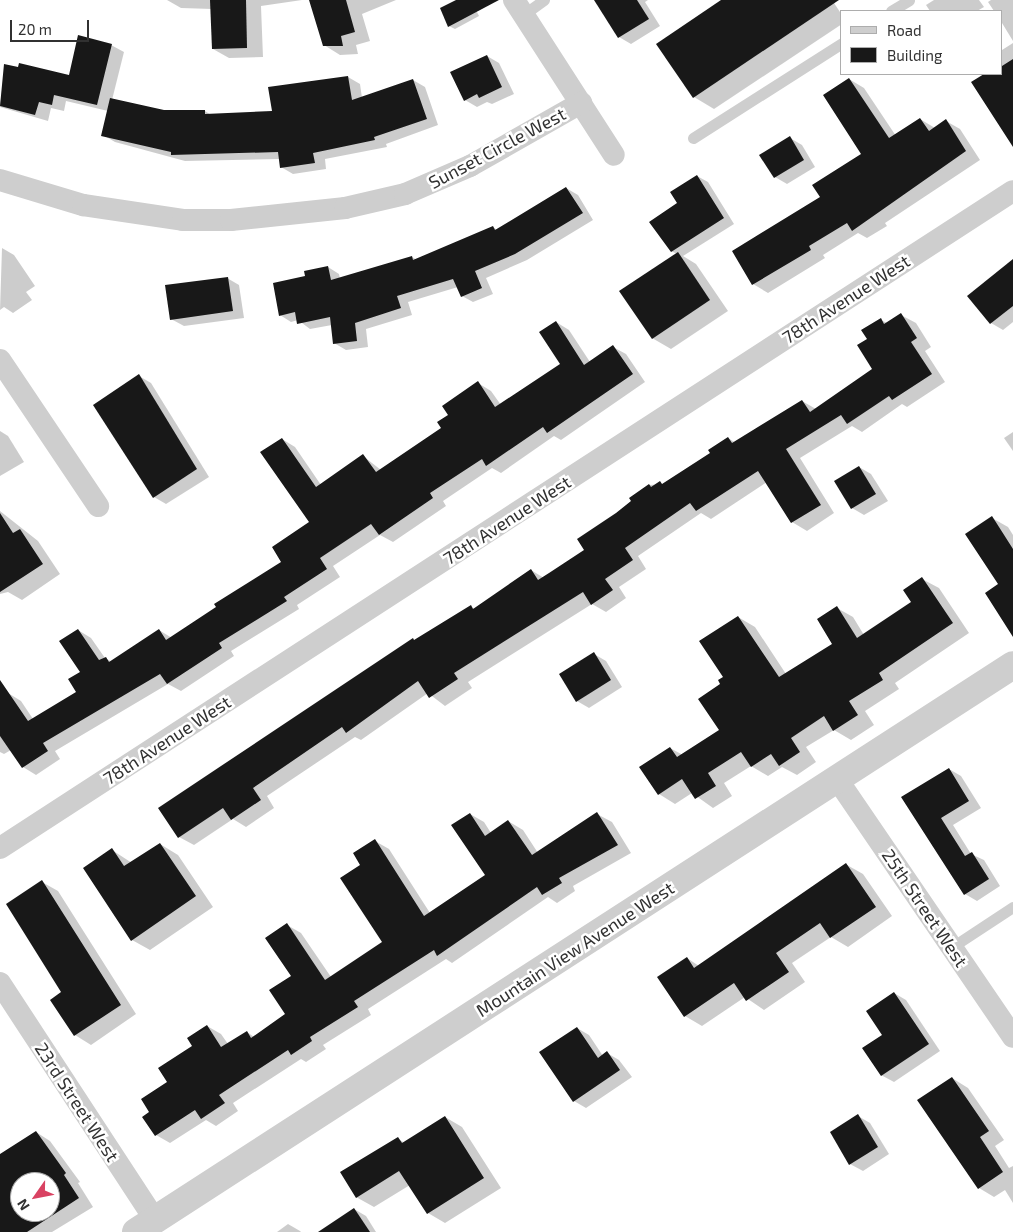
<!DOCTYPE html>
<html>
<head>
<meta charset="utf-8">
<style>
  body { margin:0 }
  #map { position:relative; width:1013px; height:1232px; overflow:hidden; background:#fff; font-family:"Exo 2",sans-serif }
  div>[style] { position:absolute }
  .shadow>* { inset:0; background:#0003 }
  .building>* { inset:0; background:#181818 }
  .service>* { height:11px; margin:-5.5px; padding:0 5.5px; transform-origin:5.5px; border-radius:5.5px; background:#cecece }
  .minor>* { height:22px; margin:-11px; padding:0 11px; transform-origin:11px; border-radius:11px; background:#cecece }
  .tertiary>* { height:28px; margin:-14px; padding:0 14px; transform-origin:14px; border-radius:14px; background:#cecece }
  span { translate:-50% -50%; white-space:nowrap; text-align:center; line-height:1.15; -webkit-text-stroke:5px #fff; paint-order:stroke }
  .street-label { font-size:18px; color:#313131 }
  .legend { position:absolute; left:840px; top:10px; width:162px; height:65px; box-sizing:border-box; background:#fff; border:1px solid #adadad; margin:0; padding:6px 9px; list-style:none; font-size:15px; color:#313131 }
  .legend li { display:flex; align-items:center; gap:10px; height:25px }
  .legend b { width:25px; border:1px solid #adadad }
  .north { position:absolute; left:10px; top:1172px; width:50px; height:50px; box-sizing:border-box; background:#fff; border:1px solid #adadad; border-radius:50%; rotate:237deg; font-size:14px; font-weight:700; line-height:20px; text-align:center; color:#313131 }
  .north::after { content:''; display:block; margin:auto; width:18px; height:22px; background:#d94262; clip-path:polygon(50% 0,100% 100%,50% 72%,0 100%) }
  .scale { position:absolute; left:10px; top:20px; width:79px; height:22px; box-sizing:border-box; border:2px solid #313131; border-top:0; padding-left:6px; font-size:15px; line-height:18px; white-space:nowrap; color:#313131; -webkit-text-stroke:4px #fff; paint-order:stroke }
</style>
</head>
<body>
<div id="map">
  <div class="shadow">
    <i style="clip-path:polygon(167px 0,302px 0,261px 6px,263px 57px,229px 58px,213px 49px,212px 9px,181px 8px)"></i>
    <i style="clip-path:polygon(311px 0,396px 0,362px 14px,370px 41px,356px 45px,358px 54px,340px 55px,324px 45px)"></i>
    <i style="clip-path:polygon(459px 0,471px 0,479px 16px,455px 29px,449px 26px)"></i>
    <i style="clip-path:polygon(596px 0,648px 0,645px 2px,660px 26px,631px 44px,619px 37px)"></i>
    <i style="clip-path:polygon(724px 0,832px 0,842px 15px,842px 24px,714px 109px,694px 97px)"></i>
    <i style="clip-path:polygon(934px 0,979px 0,984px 7px,977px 11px,930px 11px,926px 5px)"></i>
    <i style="clip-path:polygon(991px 0,1013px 0,1013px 41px,1002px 23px,1002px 11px,994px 11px,988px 2px)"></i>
    <i style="clip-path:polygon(1013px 43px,1013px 137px,973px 83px,986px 74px,1002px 74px,1002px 50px)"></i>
    <i style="clip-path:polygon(111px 45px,124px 52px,112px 100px,163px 111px,205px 111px,211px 115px,273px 112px,348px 77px,360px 84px,362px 98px,413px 80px,425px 87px,438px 125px,386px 144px,387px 147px,325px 159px,326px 169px,293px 174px,281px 167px,280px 159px,185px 161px,115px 142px,103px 135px,108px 111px,66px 101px,64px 111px,51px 108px,48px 121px,0 107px,5px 65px,70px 76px)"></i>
    <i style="clip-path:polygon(487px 56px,499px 63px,514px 94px,492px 104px,487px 102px,477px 107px,465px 100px)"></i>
    <i style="clip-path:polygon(849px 79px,864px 88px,896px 136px,920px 119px,935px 128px,946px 121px,960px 129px,980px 160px,885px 223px,887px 226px,867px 238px,858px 233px,823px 255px,825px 258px,768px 293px,753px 284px,733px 251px,822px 198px,863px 154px)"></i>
    <i style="clip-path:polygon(790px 138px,802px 145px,815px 167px,787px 184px,775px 177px)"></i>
    <i style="clip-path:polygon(697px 176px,708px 182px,734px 224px,683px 256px,696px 264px,728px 311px,671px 349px,652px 338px,677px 254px,671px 251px,678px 203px)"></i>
    <i style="clip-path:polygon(566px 188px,578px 195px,593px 220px,527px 260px,486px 278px,493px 294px,473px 302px,462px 296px,458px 287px,408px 302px,412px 315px,366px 329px,368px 347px,346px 350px,334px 343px,332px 325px,310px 329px,298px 320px,291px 322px,280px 315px,307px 277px,328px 267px,339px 274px,340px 279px,412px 257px,417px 260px,493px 227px,497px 230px)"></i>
    <i style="clip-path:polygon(2px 248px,14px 255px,35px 286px,26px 292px,32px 300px,13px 313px,4px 307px,0 310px)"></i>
    <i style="clip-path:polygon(1013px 260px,1013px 322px,1003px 330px,991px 323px)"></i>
    <i style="clip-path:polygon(227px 278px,239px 285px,244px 318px,184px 326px,171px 319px)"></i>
    <i style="clip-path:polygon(901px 315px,916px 323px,931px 347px,925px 351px,945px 382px,907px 407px,902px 404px,862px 432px,852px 426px,800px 458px,834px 513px,807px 531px,792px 522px,767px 482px,711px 519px,701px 513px,638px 556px,646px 569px,619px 587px,626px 598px,606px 612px,592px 604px,468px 682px,472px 688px,445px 706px,428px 693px,361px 740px,355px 737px,267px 796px,274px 808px,246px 827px,233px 819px,194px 845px,179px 837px,416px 641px,471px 607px,475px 609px,531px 570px,544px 578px,585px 550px,617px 514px,649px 485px,664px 484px,712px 453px,728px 438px,736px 443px,802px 401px,816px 409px,874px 369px,868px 340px,881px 320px,887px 323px)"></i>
    <i style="clip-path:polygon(556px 322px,569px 330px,590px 362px,613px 347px,626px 354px,645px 382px,561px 440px,554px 436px,501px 473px,492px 468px,443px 501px,446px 506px,393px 542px,380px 535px,333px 566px,340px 577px,297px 605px,299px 609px,231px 651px,234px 656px,181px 691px,168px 684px,55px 751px,60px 759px,36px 775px,23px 767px,11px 750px,4px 754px,0 752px,0 698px,8px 693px,21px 701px,33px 719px,77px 692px,81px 673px,78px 630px,91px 638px,105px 658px,112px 662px,159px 630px,172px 638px,283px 562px,311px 523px,282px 439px,295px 447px,321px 485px,363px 456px,381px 470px,443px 429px,449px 415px,478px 383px,491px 391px,501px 405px,562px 364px)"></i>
    <i style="clip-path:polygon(139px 376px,151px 383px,209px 477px,166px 504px,154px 497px)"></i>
    <i style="clip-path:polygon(0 431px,8px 436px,24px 462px,0 476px)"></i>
    <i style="clip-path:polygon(1013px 432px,1013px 451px,1004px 438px)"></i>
    <i style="clip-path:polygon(859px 467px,871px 474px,888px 501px,864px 515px,852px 508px)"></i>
    <i style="clip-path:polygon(0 511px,38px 541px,60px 574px,22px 600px,8px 592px,0 594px)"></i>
    <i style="clip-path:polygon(992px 518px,1008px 527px,1013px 535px,1013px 626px,1000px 585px)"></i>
    <i style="clip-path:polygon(922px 579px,939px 588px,969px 633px,895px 683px,899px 689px,865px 711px,874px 725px,851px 740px,834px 730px,806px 747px,816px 762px,797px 775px,782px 767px,768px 776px,751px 766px,724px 783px,732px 796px,713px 808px,692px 793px,675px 804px,659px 794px,670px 748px,683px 755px,720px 731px,722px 684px,738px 617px,755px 627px,786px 674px,834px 644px,837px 608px,853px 617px,864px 635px,912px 602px)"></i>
    <i style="clip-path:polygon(594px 654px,606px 661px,622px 687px,589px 708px,577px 701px)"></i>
    <i style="clip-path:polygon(949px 769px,961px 776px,981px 808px,953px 825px,971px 854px,984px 860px,1000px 886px,977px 901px,965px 894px,903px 797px)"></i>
    <i style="clip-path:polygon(470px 814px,484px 822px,491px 833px,508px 821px,523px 830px,538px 853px,597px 814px,612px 822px,631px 853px,573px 886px,575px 891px,557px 903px,548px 897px,452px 963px,446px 959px,368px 1009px,371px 1015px,323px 1045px,326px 1049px,306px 1062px,301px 1059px,233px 1103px,238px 1111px,216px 1126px,206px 1120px,170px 1143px,156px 1135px,151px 1112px,207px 1026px,221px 1034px,228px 1044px,247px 1032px,254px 1037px,286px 1014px,292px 977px,287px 925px,301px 933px,331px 977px,383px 942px,362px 865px,375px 841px,389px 849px,430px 913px,486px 876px)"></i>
    <i style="clip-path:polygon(160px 844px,178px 855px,213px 907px,150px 950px,132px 940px,112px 850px,132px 863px)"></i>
    <i style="clip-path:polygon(847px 865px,863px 874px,892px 916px,848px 947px,831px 937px,792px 963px,805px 982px,764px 1010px,745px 997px,702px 1026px,685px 1016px,659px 978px,687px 958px,699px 966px)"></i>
    <i style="clip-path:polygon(42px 882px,58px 891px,136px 1014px,91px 1045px,75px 1035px,52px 1000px,63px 992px)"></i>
    <i style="clip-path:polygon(894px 993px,906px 1000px,940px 1051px,894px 1082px,881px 1075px,884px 1036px)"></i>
    <i style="clip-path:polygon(577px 1028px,589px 1035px,603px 1056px,607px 1053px,619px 1060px,632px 1077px,586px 1108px,574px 1101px)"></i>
    <i style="clip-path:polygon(952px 1078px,968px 1088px,1004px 1140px,995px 1146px,1009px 1168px,1013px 1166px,1013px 1203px,1005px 1190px,994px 1197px,979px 1188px)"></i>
    <i style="clip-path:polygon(858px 1116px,870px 1123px,889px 1154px,863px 1171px,850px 1164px)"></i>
    <i style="clip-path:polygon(445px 1117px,462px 1127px,501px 1188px,445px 1223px,428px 1213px,410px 1185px,374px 1207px,356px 1197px,398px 1139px,405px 1143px)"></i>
    <i style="clip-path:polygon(evenodd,36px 1132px,50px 1141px,80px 1182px,78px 1183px,93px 1207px,52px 1232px,0 1232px,0 1177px,36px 1132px,20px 1182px,50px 1182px,50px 1212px,20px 1212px,20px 1182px)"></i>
    <i style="clip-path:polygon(354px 1209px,366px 1216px,376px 1232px,320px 1232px)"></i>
    <i style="clip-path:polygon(288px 1224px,300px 1231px,301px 1232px,277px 1232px)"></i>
  </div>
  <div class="building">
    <i style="clip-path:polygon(210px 0,246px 0,247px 48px,212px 49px)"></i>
    <i style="clip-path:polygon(309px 0,346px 0,355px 32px,341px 36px,343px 46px,323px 46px)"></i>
    <i style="clip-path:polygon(456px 0,499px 0,448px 27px,440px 8px)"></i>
    <i style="clip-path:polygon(594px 0,637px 0,649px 19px,618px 38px)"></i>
    <i style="clip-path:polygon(721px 0,839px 0,693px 98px,656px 44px)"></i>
    <i style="clip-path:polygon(78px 35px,112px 44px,97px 105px,54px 95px,52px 105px,39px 102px,35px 115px,0 106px,4px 64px,18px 67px,19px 63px,69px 75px)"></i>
    <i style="clip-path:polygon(487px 55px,502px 87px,479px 98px,477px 94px,464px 101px,450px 72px)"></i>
    <i style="clip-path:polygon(1013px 59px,1013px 147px,971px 82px,984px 74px,1002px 74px,1002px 66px)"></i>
    <i style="clip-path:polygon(348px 76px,352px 100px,413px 79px,427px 119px,374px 137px,375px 140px,313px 153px,315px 163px,280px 168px,278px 152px,171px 155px,171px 152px,101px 136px,110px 98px,164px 110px,205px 110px,205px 114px,272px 111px,268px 87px)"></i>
    <i style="clip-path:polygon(849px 78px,889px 138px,920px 118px,929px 131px,946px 119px,966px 151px,852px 231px,847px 223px,809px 246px,811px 250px,752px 285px,732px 251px,820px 197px,812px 185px,861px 154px,823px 95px)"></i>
    <i style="clip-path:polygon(790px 136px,804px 160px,774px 178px,759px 155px)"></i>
    <i style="clip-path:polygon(697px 175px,724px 218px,671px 252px,649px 222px,677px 203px,670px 192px)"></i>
    <i style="clip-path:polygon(566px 187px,583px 213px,515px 254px,475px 271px,482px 288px,461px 297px,453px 279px,397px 296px,401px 308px,355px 323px,357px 341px,333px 344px,330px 317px,297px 324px,295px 312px,279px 316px,273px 283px,305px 276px,304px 271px,328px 266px,331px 280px,412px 256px,413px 260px,493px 226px,495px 230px)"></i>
    <i style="clip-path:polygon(678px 252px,710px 300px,652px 339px,619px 291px)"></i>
    <i style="clip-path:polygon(1013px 259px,1013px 306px,990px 324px,967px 296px)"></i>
    <i style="clip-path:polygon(228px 277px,233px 311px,170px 320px,165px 285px)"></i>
    <i style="clip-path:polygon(901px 313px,917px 338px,911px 342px,932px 374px,892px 400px,889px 396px,847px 424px,841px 415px,786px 449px,821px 505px,791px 523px,758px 471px,696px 511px,690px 503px,625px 548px,633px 560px,605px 579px,613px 590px,591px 605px,583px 592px,454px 673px,458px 679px,429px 698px,418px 681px,346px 733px,342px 727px,253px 788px,261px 800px,231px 820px,223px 808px,178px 838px,158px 808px,413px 638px,414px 640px,471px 605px,473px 609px,531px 569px,538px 580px,549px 573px,584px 550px,577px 539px,616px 513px,631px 501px,629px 498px,649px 484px,651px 487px,660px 481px,662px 484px,710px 453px,708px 450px,728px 437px,732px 443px,802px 400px,810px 412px,872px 369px,857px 345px,867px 339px,861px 330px,881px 318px,884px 324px)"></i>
    <i style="clip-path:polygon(556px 321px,584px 365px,613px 345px,633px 374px,547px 433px,543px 427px,486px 466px,482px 459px,430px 493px,433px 498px,379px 535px,371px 524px,320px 558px,327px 569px,284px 597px,287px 601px,219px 643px,222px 648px,167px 684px,160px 674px,43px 743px,48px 751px,22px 768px,0 736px,0 680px,28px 721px,76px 692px,68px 679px,80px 672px,59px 641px,78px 629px,99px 660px,106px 657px,109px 662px,159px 629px,166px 640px,216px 607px,214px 604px,281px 562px,272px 547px,309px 522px,260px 452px,282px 438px,316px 487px,363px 454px,376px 472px,441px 428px,437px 422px,448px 415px,442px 406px,478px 381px,495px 407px,560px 364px,539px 332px)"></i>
    <i style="clip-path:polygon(139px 374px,197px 469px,153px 498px,93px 405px)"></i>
    <i style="clip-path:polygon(859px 466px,876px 494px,851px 509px,834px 481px)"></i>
    <i style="clip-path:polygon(0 513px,13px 533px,20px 529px,43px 564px,0 592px)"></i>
    <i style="clip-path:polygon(992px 516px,1013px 549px,1013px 637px,985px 593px,998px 584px,965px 534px)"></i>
    <i style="clip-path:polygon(922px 577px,953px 623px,879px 673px,883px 680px,849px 701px,858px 715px,833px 731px,824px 716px,791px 738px,800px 752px,779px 766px,771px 754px,751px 767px,741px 752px,708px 773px,716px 786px,695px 799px,682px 779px,658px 795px,639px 767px,670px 747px,677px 757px,719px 730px,698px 699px,720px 684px,718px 680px,723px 677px,699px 641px,738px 616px,779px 677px,832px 644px,817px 619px,837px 606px,857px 638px,911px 602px,903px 590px)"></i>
    <i style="clip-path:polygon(594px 652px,611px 680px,576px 702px,559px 674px)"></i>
    <i style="clip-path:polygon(949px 768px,969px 801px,941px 818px,965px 856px,972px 852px,989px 879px,964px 895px,901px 797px)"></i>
    <i style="clip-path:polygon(597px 812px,618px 845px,559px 878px,562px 883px,542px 895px,537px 887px,437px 956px,434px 950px,354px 1001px,358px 1007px,310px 1037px,312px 1041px,291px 1055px,288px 1050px,219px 1095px,225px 1103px,201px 1119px,195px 1110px,155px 1136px,142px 1117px,149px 1112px,141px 1099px,167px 1082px,158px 1068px,192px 1046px,187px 1038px,207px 1025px,221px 1047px,247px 1031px,251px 1038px,285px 1014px,269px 990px,291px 976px,265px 938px,287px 923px,325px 980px,382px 942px,340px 878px,360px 865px,353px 853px,375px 839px,424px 916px,485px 875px,451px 825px,470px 813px,485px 836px,508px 820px,532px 855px)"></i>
    <i style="clip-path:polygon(160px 843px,196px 896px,131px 941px,83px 868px,112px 848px,124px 866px)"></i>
    <i style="clip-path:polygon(846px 863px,876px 907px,830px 938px,820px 923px,776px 953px,789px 972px,746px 1001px,734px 983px,684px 1017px,657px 977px,687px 957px,694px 968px)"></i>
    <i style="clip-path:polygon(42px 880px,121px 1005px,74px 1036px,50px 1000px,61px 992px,6px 904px)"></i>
    <i style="clip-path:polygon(894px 992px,929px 1044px,881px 1076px,862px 1048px,882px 1035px,866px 1011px)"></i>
    <i style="clip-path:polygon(577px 1027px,598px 1058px,607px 1051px,620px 1070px,573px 1102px,539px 1052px)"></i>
    <i style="clip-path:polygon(952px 1077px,989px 1131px,980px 1137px,1003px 1172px,978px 1189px,917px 1100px)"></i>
    <i style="clip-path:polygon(858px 1114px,878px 1147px,849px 1165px,830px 1132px)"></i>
    <i style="clip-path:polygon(445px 1116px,484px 1178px,427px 1214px,399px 1171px,356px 1198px,340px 1172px,398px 1137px,402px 1143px)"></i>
    <i style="clip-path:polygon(evenodd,36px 1131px,66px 1173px,64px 1175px,79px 1198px,27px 1232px,0 1232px,0 1154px,36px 1131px,20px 1182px,50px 1182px,50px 1212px,20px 1212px,20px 1182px)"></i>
    <i style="clip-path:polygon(354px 1208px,370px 1232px,318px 1232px)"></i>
  </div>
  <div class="service">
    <i style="left:891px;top:11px;width:21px;rotate:-31deg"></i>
    <i style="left:523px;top:15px;width:26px;rotate:-36deg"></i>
    <i style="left:693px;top:138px;width:177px;rotate:-32.5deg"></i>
    <i style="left:952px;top:947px;width:73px;rotate:-33.3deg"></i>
  </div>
  <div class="minor">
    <i style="left:514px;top:0;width:184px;rotate:57.2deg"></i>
    <i style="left:0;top:180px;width:87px;rotate:16.8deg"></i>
    <i style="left:83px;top:205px;width:101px;rotate:8.5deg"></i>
    <i style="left:183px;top:220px;width:48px"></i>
    <i style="left:231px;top:220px;width:115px;rotate:-6deg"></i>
    <i style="left:345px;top:208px;width:62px;rotate:-13.1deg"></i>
    <i style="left:405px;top:194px;width:71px;rotate:-23.3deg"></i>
    <i style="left:470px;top:166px;width:128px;rotate:-29.6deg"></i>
    <i style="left:0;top:360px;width:176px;rotate:56.1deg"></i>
    <i style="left:837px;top:779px;width:312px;rotate:55.7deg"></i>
    <i style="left:0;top:848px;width:1207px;rotate:-32.97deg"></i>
    <i style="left:0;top:983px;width:283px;rotate:56.8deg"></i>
  </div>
  <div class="tertiary">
    <i style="left:136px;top:1232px;width:1044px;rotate:-32.88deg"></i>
  </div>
  <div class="street-label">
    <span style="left:497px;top:148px;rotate:-28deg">Sunset Circle West</span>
    <span style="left:846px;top:299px;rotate:-33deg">78th Avenue West</span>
    <span style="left:507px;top:520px;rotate:-33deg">78th Avenue West</span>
    <span style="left:167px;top:740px;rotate:-33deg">78th Avenue West</span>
    <span style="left:925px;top:908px;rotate:56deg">25th Street West</span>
    <span style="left:575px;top:949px;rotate:-33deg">Mountain View Avenue West</span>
    <span style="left:77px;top:1102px;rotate:57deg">23rd Street West</span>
  </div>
  <ul class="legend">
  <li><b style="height:6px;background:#cecece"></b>Road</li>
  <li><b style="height:14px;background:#181818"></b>Building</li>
  </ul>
  <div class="north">N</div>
  <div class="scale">20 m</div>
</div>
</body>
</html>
